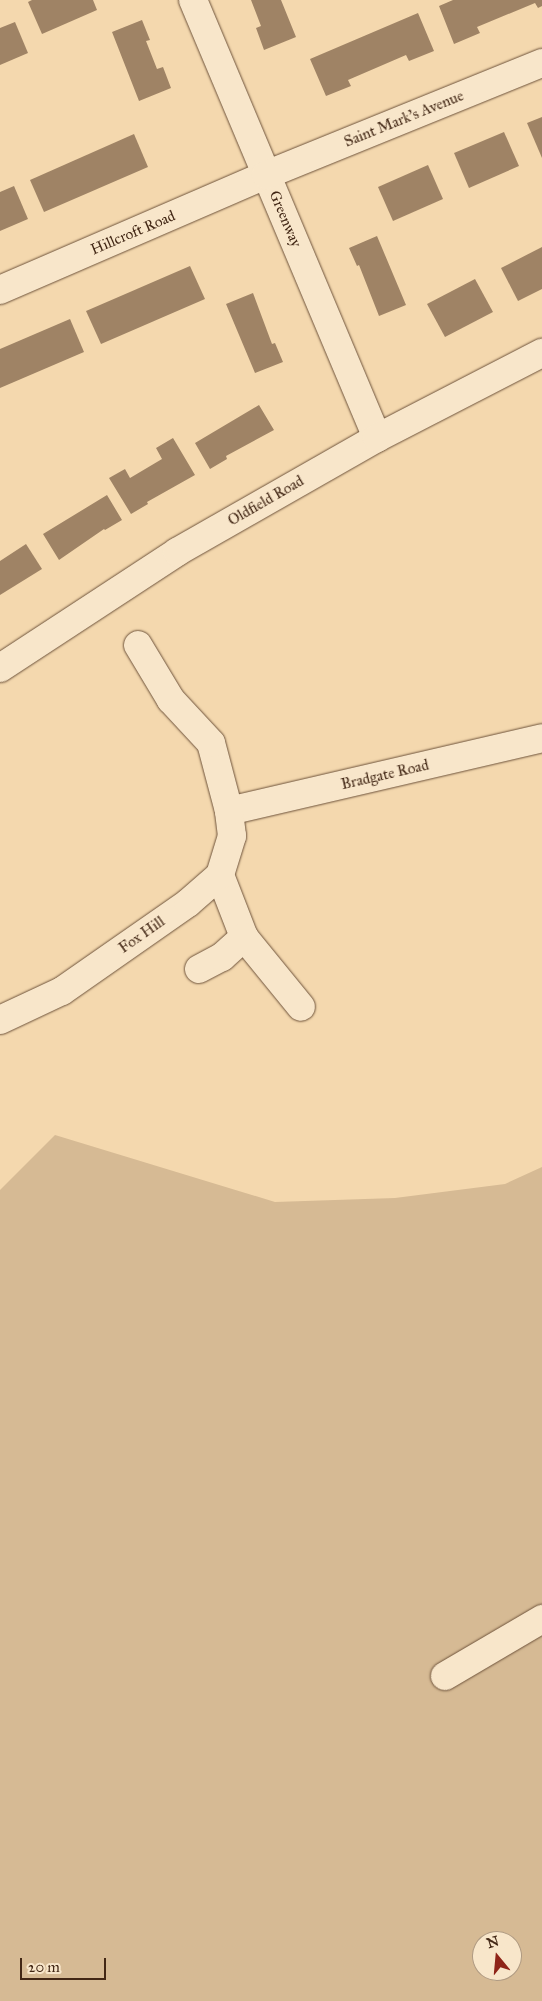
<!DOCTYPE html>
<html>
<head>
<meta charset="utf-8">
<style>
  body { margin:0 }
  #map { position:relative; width:542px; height:2001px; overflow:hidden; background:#f4d8ae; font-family:"IM FELL Great Primer",serif }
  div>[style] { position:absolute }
  .green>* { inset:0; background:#d6ba94 }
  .building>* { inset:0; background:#9f8365 }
  .roads { filter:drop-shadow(0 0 1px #6e533b) drop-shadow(0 0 1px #6e533b) }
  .minor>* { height:28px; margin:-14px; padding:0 14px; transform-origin:14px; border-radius:14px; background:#f8e6ca }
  span { translate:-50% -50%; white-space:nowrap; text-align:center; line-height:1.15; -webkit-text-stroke:4px #f8e6ca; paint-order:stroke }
  .street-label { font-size:15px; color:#422715 }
  .north { position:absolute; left:472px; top:1931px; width:50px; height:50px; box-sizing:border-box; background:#f8e6ca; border:1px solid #af9a82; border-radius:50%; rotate:343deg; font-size:14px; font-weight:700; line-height:20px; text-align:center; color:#422715 }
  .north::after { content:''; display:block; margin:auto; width:18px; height:22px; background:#8f2418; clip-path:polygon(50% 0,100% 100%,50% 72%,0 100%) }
  .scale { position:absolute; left:20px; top:1958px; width:86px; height:22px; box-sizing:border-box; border:2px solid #422715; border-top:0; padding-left:6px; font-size:15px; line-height:18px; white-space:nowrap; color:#422715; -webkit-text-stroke:4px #f8e6ca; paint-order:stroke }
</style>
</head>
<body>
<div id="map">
  <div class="green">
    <i style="clip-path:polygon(evenodd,55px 1135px,275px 1202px,395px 1198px,505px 1184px,542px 1167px,542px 2001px,0 2001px,0 1190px,55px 1135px,482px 1941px,512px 1941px,512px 1971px,482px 1971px,482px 1941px)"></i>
  </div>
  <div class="building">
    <i style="clip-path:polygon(32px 0,93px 0,97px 10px,42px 34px,28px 2px)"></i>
    <i style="clip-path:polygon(251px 0,281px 0,296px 37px,264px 50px,256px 28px,261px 26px)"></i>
    <i style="clip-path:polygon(453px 0,542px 0,542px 6px,538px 8px,535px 3px,477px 27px,480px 33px,454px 44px,439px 6px)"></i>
    <i style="clip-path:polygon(418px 13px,434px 51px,409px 61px,406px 55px,348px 80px,351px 86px,326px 96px,310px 59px)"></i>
    <i style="clip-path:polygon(142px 20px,150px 40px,146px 41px,157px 69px,163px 67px,171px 88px,139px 101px,112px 32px)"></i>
    <i style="clip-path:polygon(15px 22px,28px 53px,0 65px,0 28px)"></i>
    <i style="clip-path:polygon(542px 117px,542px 158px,527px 123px)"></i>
    <i style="clip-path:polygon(504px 132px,519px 166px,469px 188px,454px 153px)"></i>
    <i style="clip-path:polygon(134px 134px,148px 167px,44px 212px,30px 180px)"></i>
    <i style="clip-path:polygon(428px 165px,443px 199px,393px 221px,378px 187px)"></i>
    <i style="clip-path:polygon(14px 186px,28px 219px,0 231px,0 192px)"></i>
    <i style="clip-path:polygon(377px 236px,406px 305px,379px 316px,359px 265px,357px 266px,349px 248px)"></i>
    <i style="clip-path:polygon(542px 247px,542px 289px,518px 301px,501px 268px)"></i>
    <i style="clip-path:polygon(190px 266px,205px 299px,101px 344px,86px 311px)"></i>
    <i style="clip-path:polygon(475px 279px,493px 312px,445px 337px,427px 304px)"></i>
    <i style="clip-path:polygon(253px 293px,272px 344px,275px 343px,283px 362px,255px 373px,226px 304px)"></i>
    <i style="clip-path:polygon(70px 319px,84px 352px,0 388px,0 349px)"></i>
    <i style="clip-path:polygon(259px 405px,274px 430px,226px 456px,227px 459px,210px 469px,195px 443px)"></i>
    <i style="clip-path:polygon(173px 438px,195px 475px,147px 502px,148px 504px,131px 514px,109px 478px,125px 469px,130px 478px,162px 459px,156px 448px)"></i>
    <i style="clip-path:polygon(107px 495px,122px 520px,105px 530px,104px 529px,59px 560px,43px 534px)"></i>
    <i style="clip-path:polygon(26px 544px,42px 569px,0 595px,0 561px)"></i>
  </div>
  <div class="roads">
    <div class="minor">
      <i style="left:193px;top:0;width:475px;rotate:67.2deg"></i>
      <i style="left:0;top:290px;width:290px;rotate:-23.4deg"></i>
      <i style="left:266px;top:175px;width:298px;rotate:-22.1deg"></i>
      <i style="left:0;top:668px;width:212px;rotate:-33.2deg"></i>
      <i style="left:177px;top:552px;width:230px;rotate:-29.7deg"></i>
      <i style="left:377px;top:438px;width:186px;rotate:-27.3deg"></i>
      <i style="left:229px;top:811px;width:321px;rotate:-13.1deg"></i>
      <i style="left:220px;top:875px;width:66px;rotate:68.8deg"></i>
      <i style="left:244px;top:937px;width:90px;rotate:50.8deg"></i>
      <i style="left:199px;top:969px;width:26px;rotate:-28deg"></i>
      <i style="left:222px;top:957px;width:30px;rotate:-42deg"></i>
      <i style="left:0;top:1020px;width:68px;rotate:-25.1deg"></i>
      <i style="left:62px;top:991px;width:154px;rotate:-34.9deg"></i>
      <i style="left:188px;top:903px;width:43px;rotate:-41.2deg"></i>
      <i style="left:220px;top:875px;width:41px;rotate:-72.9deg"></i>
      <i style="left:232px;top:836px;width:25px;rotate:-97deg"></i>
      <i style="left:229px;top:811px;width:70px;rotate:-104.8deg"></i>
      <i style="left:211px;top:743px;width:59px;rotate:-132.9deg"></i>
      <i style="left:171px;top:700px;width:64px;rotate:-121deg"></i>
      <i style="left:445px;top:1676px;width:113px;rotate:-30.4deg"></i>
    </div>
  </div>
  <div class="street-label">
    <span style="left:404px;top:119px;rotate:-22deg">Saint Mark's Avenue</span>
    <span style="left:285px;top:219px;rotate:67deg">Greenway</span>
    <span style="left:133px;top:233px;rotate:-23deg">Hillcroft Road</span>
    <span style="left:266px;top:501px;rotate:-30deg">Oldfield Road</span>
    <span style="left:385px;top:775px;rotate:-13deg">Bradgate Road</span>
    <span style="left:142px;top:935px;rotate:-35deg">Fox Hill</span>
  </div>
  <div class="north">N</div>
  <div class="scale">20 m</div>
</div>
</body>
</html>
